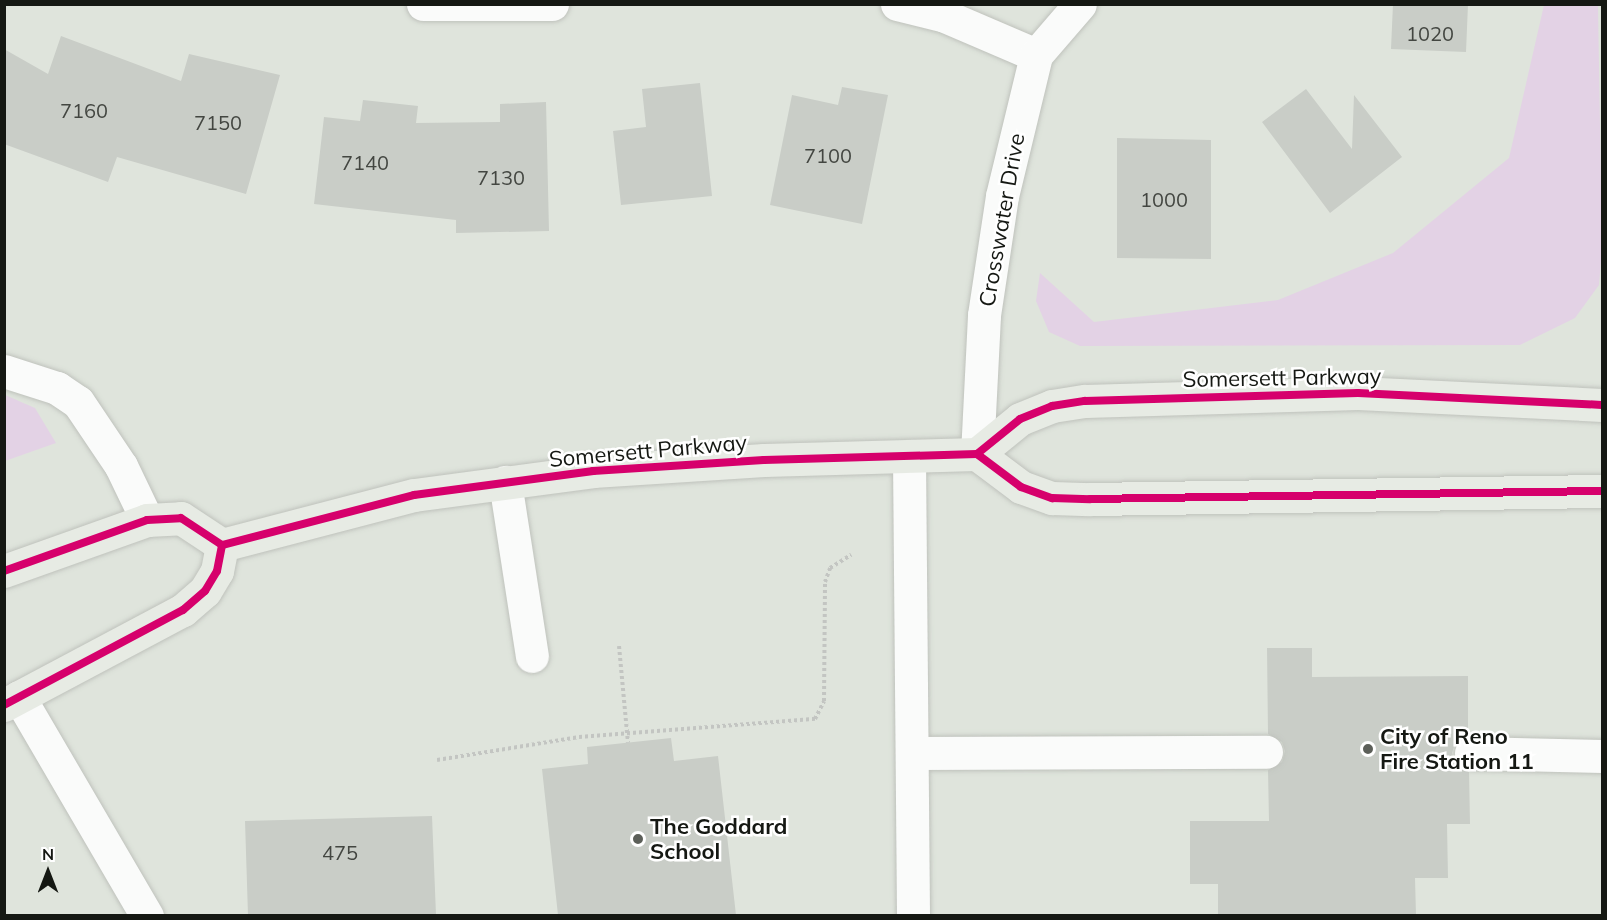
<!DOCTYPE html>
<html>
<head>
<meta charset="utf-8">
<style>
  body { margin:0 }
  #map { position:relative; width:1607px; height:920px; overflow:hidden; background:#dfe4dc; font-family:Mulish,sans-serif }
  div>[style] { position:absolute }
  .green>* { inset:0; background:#e3d2e5 }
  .building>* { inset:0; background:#c9cdc7 }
  .path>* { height:4px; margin-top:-2px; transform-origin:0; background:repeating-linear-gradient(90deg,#c3c5c2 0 3px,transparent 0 6px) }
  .roads { filter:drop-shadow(0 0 2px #bfc2bc) drop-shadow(0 0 2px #bfc2bc) }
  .minor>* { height:33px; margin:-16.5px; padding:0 16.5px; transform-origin:16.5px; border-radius:16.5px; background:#fafbfa }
  .major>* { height:33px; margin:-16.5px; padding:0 16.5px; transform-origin:16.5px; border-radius:16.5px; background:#e7ebe4 }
  .cycleway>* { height:8px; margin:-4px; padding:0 4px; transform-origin:4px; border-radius:4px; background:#d6006c }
  .dots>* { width:16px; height:16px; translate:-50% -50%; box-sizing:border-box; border:3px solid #fff; border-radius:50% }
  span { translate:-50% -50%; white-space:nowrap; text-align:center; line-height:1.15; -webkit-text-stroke:5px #fff; paint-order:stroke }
  .number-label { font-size:20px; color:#434641 }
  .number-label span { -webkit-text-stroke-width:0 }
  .street-label { font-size:22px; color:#151813 }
  .poi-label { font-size:22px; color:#151813; font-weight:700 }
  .left { translate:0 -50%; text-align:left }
  .frame { position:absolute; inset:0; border:6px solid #151813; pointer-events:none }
  .north { position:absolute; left:18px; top:842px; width:60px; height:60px; -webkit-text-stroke:4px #fff; paint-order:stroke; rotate:0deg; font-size:16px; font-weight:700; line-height:24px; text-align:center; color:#151813 }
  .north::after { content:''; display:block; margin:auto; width:21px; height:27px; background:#151813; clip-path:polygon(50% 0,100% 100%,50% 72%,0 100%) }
</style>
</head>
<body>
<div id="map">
  <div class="green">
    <i style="clip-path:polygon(1544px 5px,1598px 5px,1602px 249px,1599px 285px,1575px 318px,1520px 345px,1080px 346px,1049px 332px,1036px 301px,1040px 273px,1094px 322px,1278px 300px,1393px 253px,1509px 158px)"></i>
    <i style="clip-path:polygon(5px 395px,35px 408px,56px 443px,5px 461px)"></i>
  </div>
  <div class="building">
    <i style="clip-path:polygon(1393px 4px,1468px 4px,1466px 52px,1391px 49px)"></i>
    <i style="clip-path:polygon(61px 36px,181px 81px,189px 54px,280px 75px,246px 194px,117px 157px,108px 182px,4px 144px,4px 49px,48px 74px)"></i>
    <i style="clip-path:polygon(700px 83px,712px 196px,621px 205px,613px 131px,646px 127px,642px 89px)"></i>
    <i style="clip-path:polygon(842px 87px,888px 95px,862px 224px,770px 205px,792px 95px,838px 105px)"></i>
    <i style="clip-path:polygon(1306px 89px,1352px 149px,1354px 95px,1402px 157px,1330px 213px,1262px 122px)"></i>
    <i style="clip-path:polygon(363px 100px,418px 106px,416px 123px,500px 122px,500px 104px,546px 102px,549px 231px,456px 233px,456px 220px,314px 204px,324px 117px,360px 121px)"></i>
    <i style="clip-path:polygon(1117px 138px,1211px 140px,1211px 259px,1117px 258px)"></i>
    <i style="clip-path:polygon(1267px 648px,1312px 648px,1312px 677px,1468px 676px,1468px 735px,1455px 743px,1452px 753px,1455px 762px,1469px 771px,1470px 824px,1447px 824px,1448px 878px,1415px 878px,1416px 915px,1218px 915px,1218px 884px,1190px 884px,1190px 821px,1269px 821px,1268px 770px,1282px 762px,1285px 751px,1282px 742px,1268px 734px)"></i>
    <i style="clip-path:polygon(671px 738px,674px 761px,718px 756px,736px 915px,558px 915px,542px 769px,588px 764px,587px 747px)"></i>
    <i style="clip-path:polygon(432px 816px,436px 915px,248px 915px,245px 821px)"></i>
  </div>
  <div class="path">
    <i style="left:619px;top:646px;width:97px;rotate:84.7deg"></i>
    <i style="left:437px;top:760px;width:144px;rotate:-9.2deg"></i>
    <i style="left:579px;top:737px;width:237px;rotate:-4.4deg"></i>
    <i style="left:815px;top:719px;width:20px;rotate:-63deg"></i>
    <i style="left:824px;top:701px;width:119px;rotate:-89.5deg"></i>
    <i style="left:825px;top:582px;width:15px;rotate:-70deg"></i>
    <i style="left:830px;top:568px;width:25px;rotate:-32deg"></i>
  </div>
  <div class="roads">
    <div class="minor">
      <i style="left:423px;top:4px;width:129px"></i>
      <i style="left:897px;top:4px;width:49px;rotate:14deg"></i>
      <i style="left:945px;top:16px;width:99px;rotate:23.2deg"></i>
      <i style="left:4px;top:371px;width:56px;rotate:17.8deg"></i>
      <i style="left:57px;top:388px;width:25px;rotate:34deg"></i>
      <i style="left:78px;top:402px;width:77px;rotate:56.1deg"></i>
      <i style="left:121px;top:466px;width:60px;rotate:64.3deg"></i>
      <i style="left:977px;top:454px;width:139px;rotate:-87.1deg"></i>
      <i style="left:984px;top:315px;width:120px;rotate:-81.4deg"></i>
      <i style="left:1002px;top:196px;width:145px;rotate:-76.4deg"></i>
      <i style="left:1036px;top:55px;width:67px;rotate:-49.2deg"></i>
      <i style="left:909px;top:456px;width:460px;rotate:89.5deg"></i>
      <i style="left:505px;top:482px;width:176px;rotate:81.2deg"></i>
      <i style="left:19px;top:697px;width:254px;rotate:59.7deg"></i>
      <i style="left:913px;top:753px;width:353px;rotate:-0.2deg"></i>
      <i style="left:1471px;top:753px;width:131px;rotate:1.3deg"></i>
    </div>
    <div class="major">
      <i style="left:977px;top:454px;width:55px;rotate:-39.1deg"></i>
      <i style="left:1020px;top:419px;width:35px;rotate:-22deg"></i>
      <i style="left:1052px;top:406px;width:33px;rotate:-9deg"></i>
      <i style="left:1085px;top:401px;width:273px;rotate:-1.7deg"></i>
      <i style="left:1358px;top:393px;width:244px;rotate:2.8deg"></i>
      <i style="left:222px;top:545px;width:198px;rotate:-14.6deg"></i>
      <i style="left:414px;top:495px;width:181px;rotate:-7.6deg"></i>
      <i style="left:593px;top:471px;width:171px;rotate:-3.7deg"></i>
      <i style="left:764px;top:460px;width:213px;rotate:-1.6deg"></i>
      <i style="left:977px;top:454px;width:55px;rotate:36.9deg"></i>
      <i style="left:1021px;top:487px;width:33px;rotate:20deg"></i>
      <i style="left:1052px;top:498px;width:38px;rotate:2deg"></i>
      <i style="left:1090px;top:499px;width:512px;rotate:-0.9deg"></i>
      <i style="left:4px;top:571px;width:152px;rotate:-19.6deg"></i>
      <i style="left:147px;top:520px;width:34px;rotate:-3deg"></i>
      <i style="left:181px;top:518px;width:49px;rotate:33.4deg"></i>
      <i style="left:4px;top:705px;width:203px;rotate:-28deg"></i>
      <i style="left:183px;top:610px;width:29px;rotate:-41deg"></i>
      <i style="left:205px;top:591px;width:23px;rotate:-59deg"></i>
      <i style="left:217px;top:571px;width:26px;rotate:-79deg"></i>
    </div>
  </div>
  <div class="cycleway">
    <i style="left:977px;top:454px;width:55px;rotate:-39.1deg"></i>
    <i style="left:1020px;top:419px;width:35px;rotate:-22deg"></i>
    <i style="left:1052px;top:406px;width:33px;rotate:-9deg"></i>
    <i style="left:1085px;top:401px;width:273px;rotate:-1.7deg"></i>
    <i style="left:1358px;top:393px;width:244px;rotate:2.8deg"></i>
    <i style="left:222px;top:545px;width:198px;rotate:-14.6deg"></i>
    <i style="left:414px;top:495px;width:181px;rotate:-7.6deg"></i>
    <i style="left:593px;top:471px;width:171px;rotate:-3.7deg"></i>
    <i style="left:764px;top:460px;width:213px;rotate:-1.6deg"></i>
    <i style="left:977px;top:454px;width:55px;rotate:36.9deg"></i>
    <i style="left:1021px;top:487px;width:33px;rotate:20deg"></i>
    <i style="left:1052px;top:498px;width:38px;rotate:2deg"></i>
    <i style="left:1090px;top:499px;width:512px;rotate:-0.9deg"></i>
    <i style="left:4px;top:571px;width:152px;rotate:-19.6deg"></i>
    <i style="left:147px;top:520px;width:34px;rotate:-3deg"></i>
    <i style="left:181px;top:518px;width:49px;rotate:33.4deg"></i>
    <i style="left:4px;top:705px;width:203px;rotate:-28deg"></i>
    <i style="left:183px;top:610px;width:29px;rotate:-41deg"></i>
    <i style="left:205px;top:591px;width:23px;rotate:-59deg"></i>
    <i style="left:217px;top:571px;width:26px;rotate:-79deg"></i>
  </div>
  <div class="dots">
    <i style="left:1368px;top:749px;background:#5c5f59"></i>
    <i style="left:638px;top:839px;background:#5c5f59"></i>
  </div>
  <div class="number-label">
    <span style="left:1430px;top:33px">1020</span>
    <span style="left:84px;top:110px">7160</span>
    <span style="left:218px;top:122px">7150</span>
    <span style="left:828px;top:155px">7100</span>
    <span style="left:365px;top:162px">7140</span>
    <span style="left:501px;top:177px">7130</span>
    <span style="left:1164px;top:199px">1000</span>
    <span style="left:340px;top:852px">475</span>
  </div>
  <div class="street-label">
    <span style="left:1002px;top:220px;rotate:-80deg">Crosswater Drive</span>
    <span style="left:1282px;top:378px;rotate:-1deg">Somersett Parkway</span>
    <span style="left:648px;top:451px;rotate:-5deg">Somersett Parkway</span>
  </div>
  <div class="poi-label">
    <span class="left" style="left:1380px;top:749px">City of Reno<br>Fire Station 11</span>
    <span class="left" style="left:650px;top:839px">The Goddard<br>School</span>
  </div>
  <div class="frame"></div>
  <div class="north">N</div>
</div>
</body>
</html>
